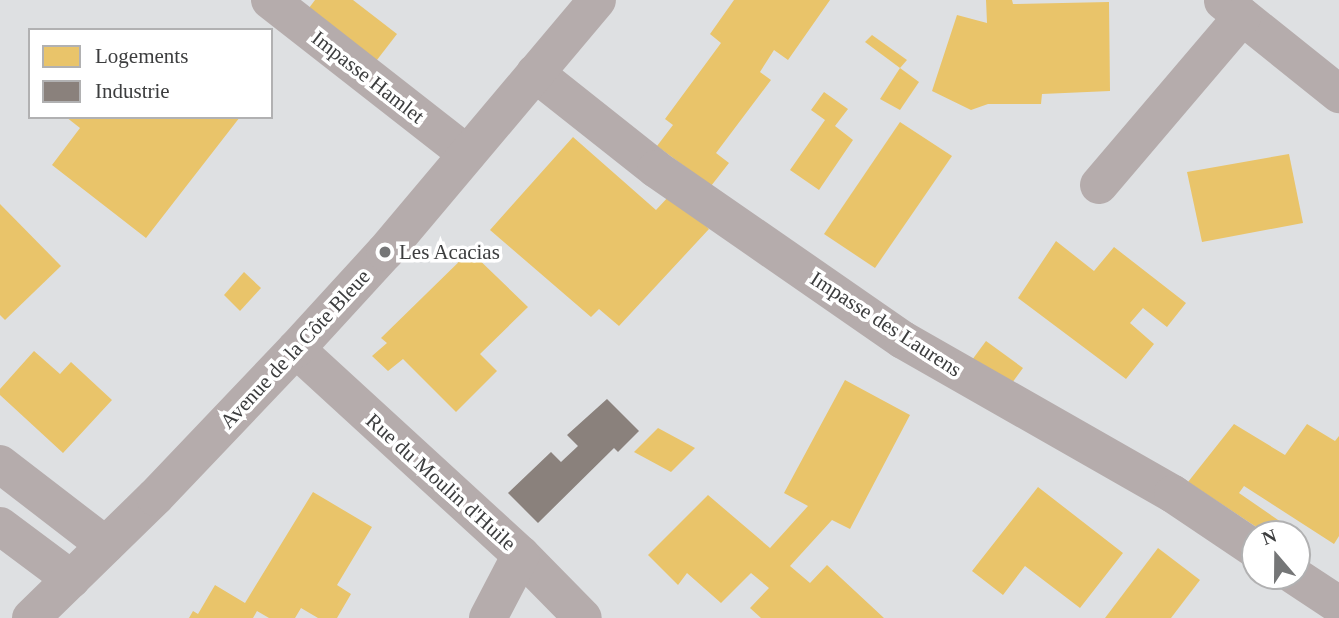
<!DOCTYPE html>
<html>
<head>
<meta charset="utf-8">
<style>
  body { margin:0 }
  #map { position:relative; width:1339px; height:618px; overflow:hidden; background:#dee0e2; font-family:"Times New Roman",serif }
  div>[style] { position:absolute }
  .homes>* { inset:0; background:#e9c46a }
  .industry>* { inset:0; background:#8a817c }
  .minor>* { height:38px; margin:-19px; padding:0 19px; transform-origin:19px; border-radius:19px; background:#b5acac }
  .dots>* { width:19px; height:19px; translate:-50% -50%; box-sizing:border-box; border:4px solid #fff; border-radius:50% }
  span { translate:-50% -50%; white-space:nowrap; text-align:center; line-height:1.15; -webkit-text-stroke:7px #fff; paint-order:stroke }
  .street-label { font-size:21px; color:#3c3d3e }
  .poi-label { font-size:21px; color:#3c3d3e }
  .left { translate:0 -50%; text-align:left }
  .legend { position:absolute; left:28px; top:28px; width:245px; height:91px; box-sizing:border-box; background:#fff; border:2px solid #b1b1b2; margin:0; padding:9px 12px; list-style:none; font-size:21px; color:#3c3d3e }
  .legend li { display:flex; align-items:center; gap:14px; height:35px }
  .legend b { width:35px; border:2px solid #b1b1b2 }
  .north { position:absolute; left:1241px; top:520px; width:70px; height:70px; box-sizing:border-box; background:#fff; border:2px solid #b1b1b2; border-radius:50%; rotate:340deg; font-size:19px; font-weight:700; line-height:28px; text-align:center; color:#3c3d3e }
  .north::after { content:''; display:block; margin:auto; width:24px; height:32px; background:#757677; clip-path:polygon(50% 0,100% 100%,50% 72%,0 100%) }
</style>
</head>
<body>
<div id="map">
  <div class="homes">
    <i style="clip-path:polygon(315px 0,353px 0,397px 34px,370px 69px,303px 16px)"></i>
    <i style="clip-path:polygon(734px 0,830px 0,788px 60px,774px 50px,760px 72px,771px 80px,716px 153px,729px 163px,711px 186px,657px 146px,673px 125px,665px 119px,721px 43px,710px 34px)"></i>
    <i style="clip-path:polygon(986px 0,1012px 0,1013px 4px,1109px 2px,1110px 91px,1042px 94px,1041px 104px,988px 104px,971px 110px,932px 91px,957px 15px,987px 23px)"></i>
    <i style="clip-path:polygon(872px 35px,907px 60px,900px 68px,865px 42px)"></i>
    <i style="clip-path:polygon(900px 68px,919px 82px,900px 110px,880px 99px)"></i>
    <i style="clip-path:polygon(824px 92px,848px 109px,835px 126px,853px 140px,819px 190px,790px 170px,825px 120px,811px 110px)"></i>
    <i style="clip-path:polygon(66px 117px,240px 117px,146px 238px,52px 165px,80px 128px)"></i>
    <i style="clip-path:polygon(900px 122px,952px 156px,875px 268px,824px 234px)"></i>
    <i style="clip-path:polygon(573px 137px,656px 210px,670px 195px,709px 229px,619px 326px,599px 309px,591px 317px,490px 230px)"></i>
    <i style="clip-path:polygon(1289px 154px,1303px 223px,1202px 242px,1187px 172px)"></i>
    <i style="clip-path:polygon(0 204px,61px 266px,5px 320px,0 315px)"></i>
    <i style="clip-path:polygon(1056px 241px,1094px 271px,1114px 247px,1186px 303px,1167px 327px,1143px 308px,1130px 323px,1154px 344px,1126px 379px,1018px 298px)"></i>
    <i style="clip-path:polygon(470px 251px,528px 307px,480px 354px,497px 371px,456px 412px,403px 359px,388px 371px,372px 356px,387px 343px,381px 338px)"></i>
    <i style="clip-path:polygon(244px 272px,261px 288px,240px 311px,224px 295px)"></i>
    <i style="clip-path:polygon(986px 341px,1023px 368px,1012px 383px,972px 360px)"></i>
    <i style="clip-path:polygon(34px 351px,60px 374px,71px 362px,112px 400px,63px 453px,0 395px,0 389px)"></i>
    <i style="clip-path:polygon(845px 380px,910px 415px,850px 529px,832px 520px,790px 566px,810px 583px,827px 565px,884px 618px,761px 618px,750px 608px,769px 588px,751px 573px,721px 603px,687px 573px,678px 585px,648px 555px,708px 495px,770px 548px,808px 506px,784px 493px)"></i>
    <i style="clip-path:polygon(1234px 424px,1285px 455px,1307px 424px,1335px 441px,1339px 436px,1339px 536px,1334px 544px,1244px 486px,1239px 493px,1281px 522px,1273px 534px,1267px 534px,1188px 482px)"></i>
    <i style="clip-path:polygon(658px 428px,695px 448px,671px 472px,634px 452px)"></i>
    <i style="clip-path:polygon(1038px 487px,1123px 553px,1080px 608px,1025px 566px,1003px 595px,972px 571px)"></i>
    <i style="clip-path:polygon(313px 492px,372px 527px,337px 585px,351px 594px,337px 618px,318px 618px,301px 608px,295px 618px,269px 618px,257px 611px,253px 618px,189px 618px,193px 611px,198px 614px,215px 585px,245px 603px)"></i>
    <i style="clip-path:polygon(1158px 548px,1200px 580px,1171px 618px,1105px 618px)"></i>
  </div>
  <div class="industry">
    <i style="clip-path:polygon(607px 399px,639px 431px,618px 452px,614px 448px,538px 523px,508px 493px,551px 452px,561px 462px,578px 446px,567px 435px)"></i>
  </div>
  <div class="minor">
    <i style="left:270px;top:0;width:250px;rotate:38deg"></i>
    <i style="left:1223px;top:1px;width:149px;rotate:38.7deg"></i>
    <i style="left:535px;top:73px;width:154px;rotate:38.4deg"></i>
    <i style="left:656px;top:169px;width:300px;rotate:34.7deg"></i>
    <i style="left:903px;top:340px;width:311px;rotate:29.7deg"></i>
    <i style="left:1173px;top:494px;width:99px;rotate:33.9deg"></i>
    <i style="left:1099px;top:185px;width:221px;rotate:-49.6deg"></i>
    <i style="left:296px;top:349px;width:305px;rotate:42.5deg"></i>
    <i style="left:521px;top:555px;width:88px;rotate:45.5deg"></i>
    <i style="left:0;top:464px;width:133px;rotate:37.6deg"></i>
    <i style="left:0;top:526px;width:89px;rotate:36.7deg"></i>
    <i style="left:1295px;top:576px;width:53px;rotate:33.4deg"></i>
    <i style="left:31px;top:618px;width:173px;rotate:-44.3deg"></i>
    <i style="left:155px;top:497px;width:204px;rotate:-46.4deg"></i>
    <i style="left:296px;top:349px;width:132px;rotate:-47.5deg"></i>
    <i style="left:385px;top:252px;width:329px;rotate:-49.9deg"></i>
    <i style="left:488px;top:618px;width:71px;rotate:-62.4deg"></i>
  </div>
  <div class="dots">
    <i style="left:385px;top:252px;background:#757677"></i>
  </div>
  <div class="street-label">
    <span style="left:368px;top:77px;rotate:38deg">Impasse Hamlet</span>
    <span style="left:886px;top:324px;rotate:33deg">Impasse des Laurens</span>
    <span style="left:295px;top:349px;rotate:-47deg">Avenue de la Côte Bleue</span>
    <span style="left:441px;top:482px;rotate:42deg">Rue du Moulin d'Huile</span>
  </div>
  <div class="poi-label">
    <span class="left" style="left:399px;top:252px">Les Acacias</span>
  </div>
  <ul class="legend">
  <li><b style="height:19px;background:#e9c46a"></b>Logements</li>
  <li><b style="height:19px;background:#8a817c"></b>Industrie</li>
  </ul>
  <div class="north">N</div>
</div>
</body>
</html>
